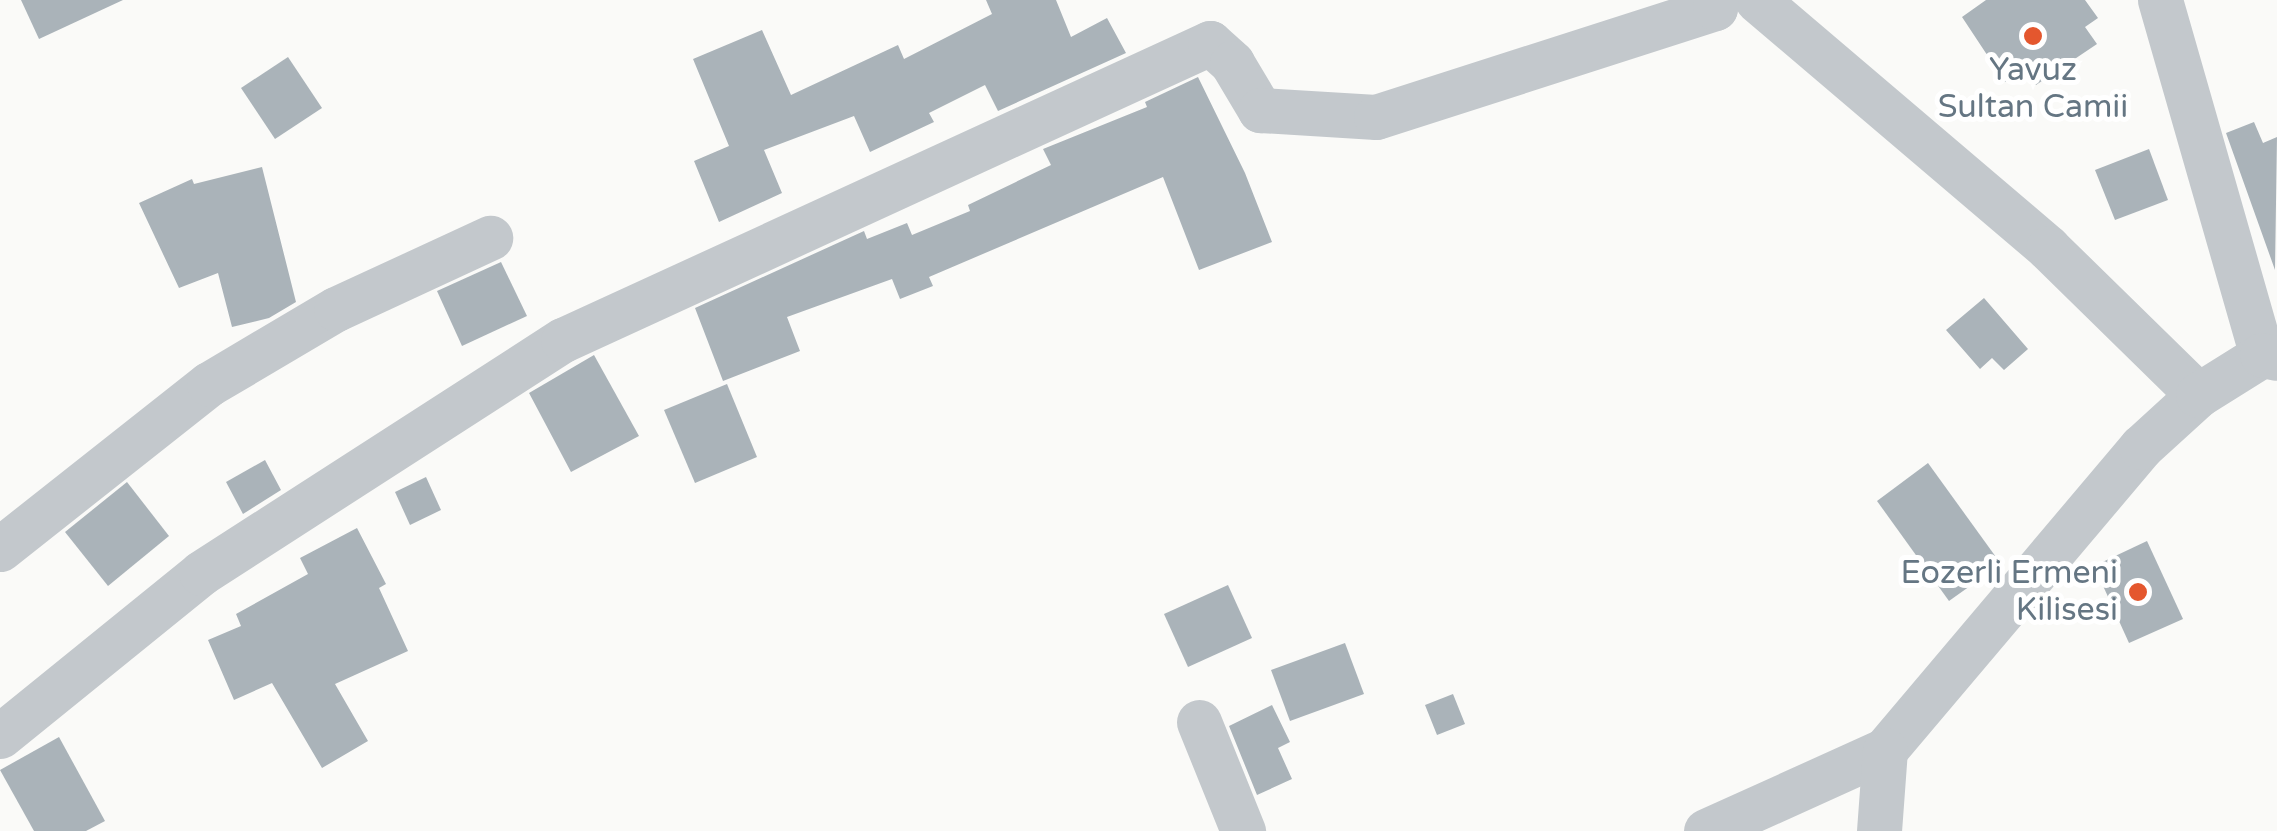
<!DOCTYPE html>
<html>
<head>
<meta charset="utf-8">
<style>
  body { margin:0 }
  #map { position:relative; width:2277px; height:831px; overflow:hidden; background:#fafaf8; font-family:"Varela Round",sans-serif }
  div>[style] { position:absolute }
  .building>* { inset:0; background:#aab3b9 }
  .minor>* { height:45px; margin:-22.5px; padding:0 22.5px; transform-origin:22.5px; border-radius:22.5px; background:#c3c8cc }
  .dots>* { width:28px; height:28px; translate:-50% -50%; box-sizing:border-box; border:5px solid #fff; border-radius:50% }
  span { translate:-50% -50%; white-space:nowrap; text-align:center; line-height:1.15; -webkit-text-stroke:10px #fff; paint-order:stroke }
  .poi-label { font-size:32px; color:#657683 }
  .right { translate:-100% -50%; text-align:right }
</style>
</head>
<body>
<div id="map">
  <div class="building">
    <i style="clip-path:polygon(21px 0,123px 0,39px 39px)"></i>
    <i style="clip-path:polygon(986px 0,1056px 0,1071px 37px,1107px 18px,1126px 53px,998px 111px,985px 85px,929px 113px,934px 122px,870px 152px,854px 116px,764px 150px,782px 193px,719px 222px,694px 161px,729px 146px,693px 59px,762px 30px,791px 95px,898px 45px,904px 59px,992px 14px)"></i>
    <i style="clip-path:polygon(1986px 0,2085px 0,2098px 18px,2085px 27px,2097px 44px,2036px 85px,2025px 68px,2005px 82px,1962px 17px)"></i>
    <i style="clip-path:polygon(288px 57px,322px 108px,275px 139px,241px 88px)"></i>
    <i style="clip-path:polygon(1198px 77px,1245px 173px,1272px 242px,1199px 270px,1163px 177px,929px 277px,933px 286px,900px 299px,892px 279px,787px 317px,800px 351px,723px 381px,695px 308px,864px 231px,867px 239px,907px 223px,912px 235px,970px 211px,968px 205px,1051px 165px,1043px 149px,1147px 107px,1145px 102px)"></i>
    <i style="clip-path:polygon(2254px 122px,2263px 143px,2277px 137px,2275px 270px,2226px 133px)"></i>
    <i style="clip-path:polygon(2149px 149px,2168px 200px,2115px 220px,2095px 170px)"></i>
    <i style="clip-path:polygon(262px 167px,296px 302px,269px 318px,232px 327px,218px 273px,179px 288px,139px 203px,192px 179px,194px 184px)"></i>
    <i style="clip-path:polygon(501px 262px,527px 316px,462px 346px,437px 291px)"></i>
    <i style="clip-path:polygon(1984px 298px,2028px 349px,2004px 370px,1992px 358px,1980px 369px,1946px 330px)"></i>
    <i style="clip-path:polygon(594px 355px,639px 436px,571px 472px,529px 393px)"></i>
    <i style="clip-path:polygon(727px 384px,757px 457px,695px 483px,664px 410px)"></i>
    <i style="clip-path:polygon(265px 460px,281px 490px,243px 514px,226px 482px)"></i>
    <i style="clip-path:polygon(1928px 463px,2001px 564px,1949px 601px,1877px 501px)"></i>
    <i style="clip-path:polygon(426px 477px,441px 510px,410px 525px,395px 492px)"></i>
    <i style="clip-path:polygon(127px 482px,169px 536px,108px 586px,65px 532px)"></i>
    <i style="clip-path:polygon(357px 528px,386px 584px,379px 588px,408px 651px,335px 684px,368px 741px,322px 768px,272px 683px,234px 700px,208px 640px,241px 626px,236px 614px,308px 574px,300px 558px)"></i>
    <i style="clip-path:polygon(2147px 541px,2183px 619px,2129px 643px,2094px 566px)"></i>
    <i style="clip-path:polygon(1228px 585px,1252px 638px,1188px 667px,1164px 614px)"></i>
    <i style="clip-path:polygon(1345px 643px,1364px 694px,1290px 721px,1271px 670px)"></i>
    <i style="clip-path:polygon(1453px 694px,1465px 724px,1437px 735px,1425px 705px)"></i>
    <i style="clip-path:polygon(1272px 705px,1290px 742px,1278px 748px,1292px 779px,1257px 795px,1229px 726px)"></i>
    <i style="clip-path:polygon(59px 737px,105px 821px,86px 831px,34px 831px,0 770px)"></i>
  </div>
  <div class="minor">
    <i style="left:1757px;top:0;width:382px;rotate:40.4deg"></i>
    <i style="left:2048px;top:248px;width:210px;rotate:44.4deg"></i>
    <i style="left:2160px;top:0;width:369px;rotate:74deg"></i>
    <i style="left:0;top:549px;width:266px;rotate:-38.3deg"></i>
    <i style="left:209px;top:384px;width:147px;rotate:-30.6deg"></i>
    <i style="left:336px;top:309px;width:170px;rotate:-24.8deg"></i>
    <i style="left:1199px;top:722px;width:118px;rotate:68deg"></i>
    <i style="left:0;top:736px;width:259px;rotate:-39deg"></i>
    <i style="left:201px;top:573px;width:431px;rotate:-32.8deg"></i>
    <i style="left:563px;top:340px;width:712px;rotate:-24.66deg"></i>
    <i style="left:1210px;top:43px;width:30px;rotate:42deg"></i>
    <i style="left:1232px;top:63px;width:55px;rotate:59.2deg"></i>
    <i style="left:1260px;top:110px;width:116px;rotate:3.5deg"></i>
    <i style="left:1376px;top:117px;width:356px;rotate:-17.8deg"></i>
    <i style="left:1715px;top:8px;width:8px;rotate:-83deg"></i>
    <i style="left:1706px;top:831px;width:196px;rotate:-24.3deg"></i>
    <i style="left:1885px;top:750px;width:397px;rotate:-49.8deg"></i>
    <i style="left:2141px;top:447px;width:77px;rotate:-42.4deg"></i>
    <i style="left:2198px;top:395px;width:75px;rotate:-32deg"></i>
    <i style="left:2262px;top:355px;width:15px;rotate:11deg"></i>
    <i style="left:1879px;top:831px;width:81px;rotate:-85.8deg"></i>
  </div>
  <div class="dots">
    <i style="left:2033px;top:36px;background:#e4572e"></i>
    <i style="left:2138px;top:592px;background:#e4572e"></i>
  </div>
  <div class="poi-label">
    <span style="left:2033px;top:89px">Yavuz<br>Sultan Camii</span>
    <span class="right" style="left:2118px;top:592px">Eozerli Ermeni<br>Kilisesi</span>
  </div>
</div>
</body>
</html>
